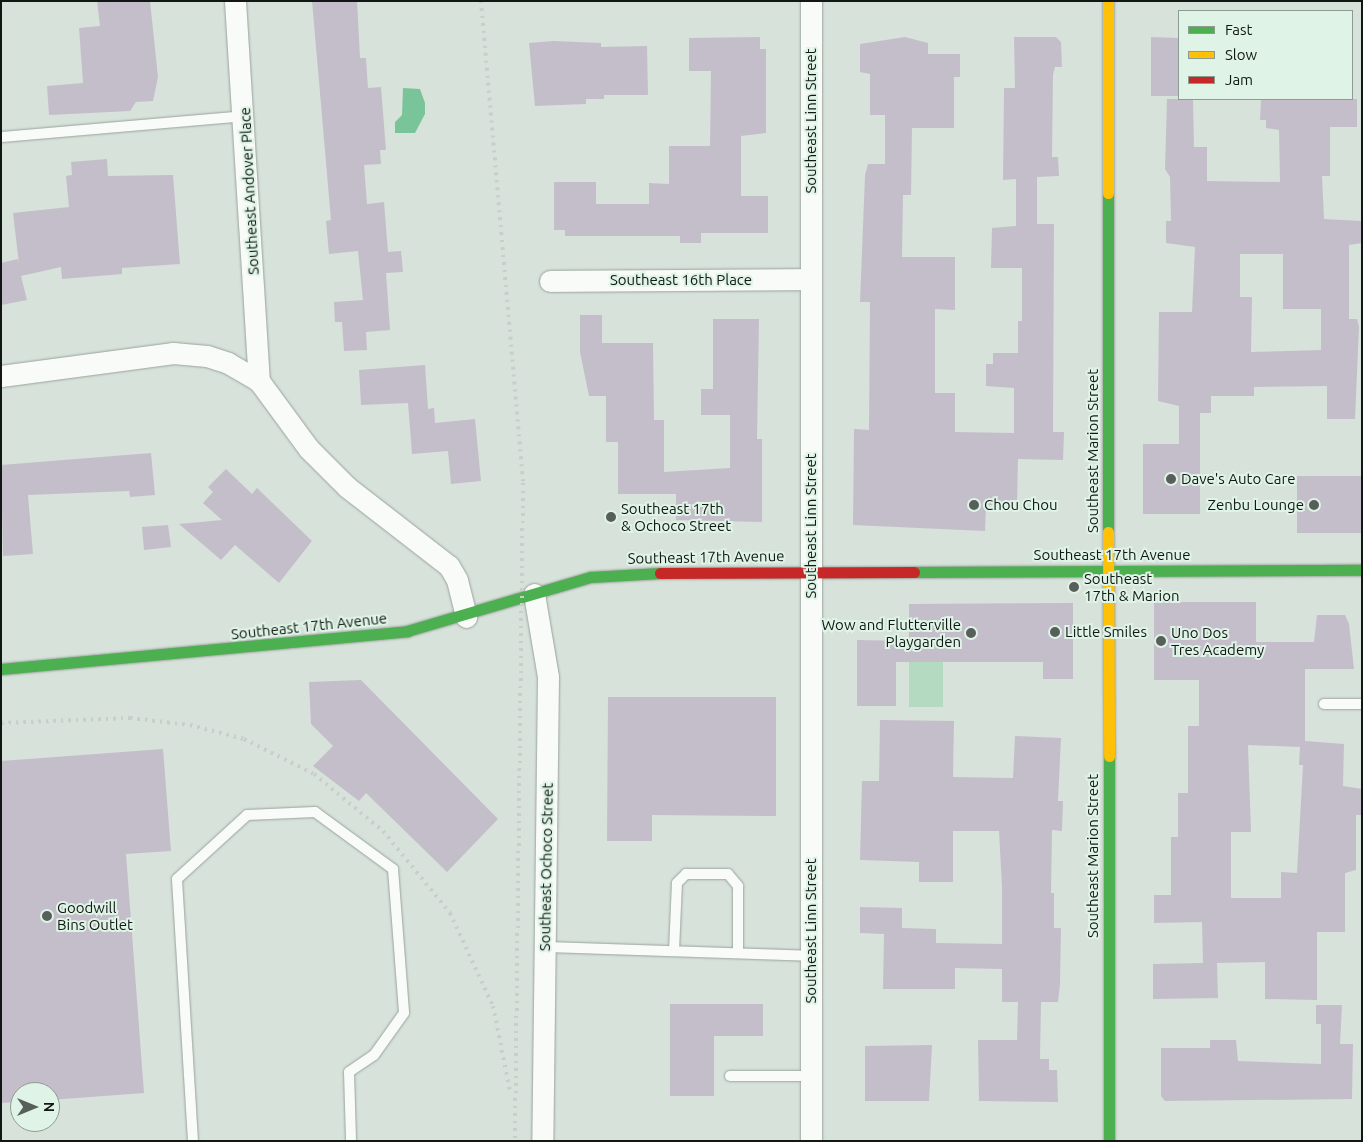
<!DOCTYPE html>
<html>
<head>
<meta charset="utf-8">
<style>
  body { margin:0 }
  #map { position:relative; width:1363px; height:1142px; overflow:hidden; background:#d7e2da; font-family:Ubuntu,sans-serif }
  div>[style] { position:absolute }
  .green>* { inset:0; background:#b4dac1 }
  .water>* { inset:0; background:#7ac499 }
  .building>* { inset:0; background:#c4beca }
  .roads { filter:drop-shadow(0 0 1px #9aa39d) drop-shadow(0 0 1px #9aa39d) }
  .lane>* { height:10px; margin:-5px; padding:0 5px; transform-origin:5px; border-radius:5px; background:#f9fbf9 }
  .street>* { height:21px; margin:-10.5px; padding:0 10.5px; transform-origin:10.5px; border-radius:10.5px; background:#f9fbf9 }
  .fast>* { height:11px; margin:-5.5px; padding:0 5.5px; transform-origin:5.5px; border-radius:5.5px; background:#4caf50 }
  .slow>* { height:11px; margin:-5.5px; padding:0 5.5px; transform-origin:5.5px; border-radius:5.5px; background:#ffc107 }
  .jam>* { height:11px; margin:-5.5px; padding:0 5.5px; transform-origin:5.5px; border-radius:5.5px; background:#c62828 }
  .rail>* { height:4px; margin-top:-2px; transform-origin:0; background:repeating-linear-gradient(90deg,#c9cdcb 0 2.5px,transparent 0 7.5px) }
  .dots>* { width:14px; height:14px; translate:-50% -50%; box-sizing:border-box; border:2px solid #dff4e6; border-radius:50% }
  span { translate:-50% -50%; white-space:nowrap; text-align:center; line-height:1.15; -webkit-text-stroke:4px #dff4e6; paint-order:stroke }
  .street-label { font-size:15px; color:#111813 }
  .poi-label { font-size:15px; color:#111813 }
  .left { translate:0 -50%; text-align:left }
  .right { translate:-100% -50%; text-align:right }
  .frame { position:absolute; inset:0; border:2px solid #111813; pointer-events:none }
  .legend { position:absolute; left:1178px; top:10px; width:175px; height:90px; box-sizing:border-box; background:#dff4e6; border:1px solid #8d9c92; margin:0; padding:6px 9px; list-style:none; font-size:15px; color:#111813 }
  .legend li { display:flex; align-items:center; gap:10px; height:25px }
  .legend b { width:25px; border:1px solid #8d9c92 }
  .north { position:absolute; left:10px; top:1082px; width:50px; height:50px; box-sizing:border-box; background:#dff4e6; border:1px solid #8d9c92; border-radius:50%; rotate:90deg; font-size:14px; font-weight:700; line-height:20px; text-align:center; color:#111813 }
  .north::after { content:''; display:block; margin:auto; width:18px; height:22px; background:#565f59; clip-path:polygon(50% 0,100% 100%,50% 72%,0 100%) }
</style>
</head>
<body>
<div id="map">
  <div class="green">
    <i style="clip-path:polygon(909px 662px,943px 662px,943px 707px,909px 707px)"></i>
  </div>
  <div class="water">
    <i style="clip-path:polygon(403px 88px,420px 89px,425px 103px,425px 114px,415px 133px,395px 133px,395px 122px,402px 115px)"></i>
  </div>
  <div class="building">
    <i style="clip-path:polygon(97px 1px,150px 1px,158px 77px,153px 101px,136px 102px,130px 111px,49px 115px,47px 86px,83px 83px,79px 28px,100px 26px)"></i>
    <i style="clip-path:polygon(312px 1px,357px 1px,360px 58px,366px 58px,368px 88px,381px 87px,386px 150px,380px 150px,381px 164px,364px 165px,367px 204px,384px 202px,388px 252px,401px 251px,403px 272px,386px 273px,390px 330px,366px 332px,367px 350px,344px 351px,342px 322px,335px 322px,334px 302px,363px 300px,358px 251px,329px 254px,326px 221px,331px 220px)"></i>
    <i style="clip-path:polygon(760px 37px,760px 49px,766px 49px,766px 133px,741px 136px,741px 196px,768px 196px,768px 233px,701px 233px,701px 243px,680px 243px,680px 236px,565px 236px,565px 230px,554px 230px,554px 182px,596px 182px,596px 204px,649px 204px,649px 183px,669px 184px,669px 146px,710px 146px,711px 71px,689px 71px,689px 38px)"></i>
    <i style="clip-path:polygon(905px 37px,928px 43px,928px 54px,960px 54px,960px 77px,954px 77px,954px 128px,912px 128px,911px 195px,903px 195px,902px 257px,955px 257px,955px 310px,935px 309px,935px 393px,955px 393px,955px 432px,1014px 433px,1014px 388px,986px 386px,986px 364px,993px 364px,993px 353px,1018px 353px,1018px 321px,1022px 321px,1022px 268px,991px 268px,992px 228px,1016px 226px,1016px 179px,1003px 180px,1004px 88px,1015px 88px,1014px 37px,1056px 37px,1061px 42px,1062px 67px,1055px 67px,1053px 75px,1052px 157px,1058px 157px,1059px 176px,1037px 177px,1037px 224px,1054px 224px,1053px 432px,1064px 432px,1063px 460px,1018px 459px,1017px 505px,986px 505px,985px 531px,853px 525px,854px 429px,869px 430px,870px 302px,860px 302px,865px 175px,868px 164px,885px 164px,885px 115px,870px 115px,870px 74px,860px 72px,860px 44px)"></i>
    <i style="clip-path:polygon(1151px 37px,1179px 38px,1179px 96px,1151px 96px)"></i>
    <i style="clip-path:polygon(553px 41px,601px 43px,601px 47px,647px 46px,648px 95px,604px 95px,604px 99px,586px 99px,586px 104px,535px 106px,529px 43px)"></i>
    <i style="clip-path:polygon(evenodd,1167px 99px,1193px 99px,1194px 147px,1207px 147px,1207px 181px,1280px 182px,1279px 130px,1266px 128px,1266px 120px,1260px 120px,1261px 100px,1357px 99px,1357px 127px,1330px 127px,1330px 176px,1322px 176px,1324px 219px,1362px 221px,1362px 243px,1349px 245px,1349px 319px,1357px 319px,1359px 327px,1355px 419px,1327px 419px,1327px 386px,1254px 387px,1254px 396px,1211px 396px,1211px 413px,1200px 413px,1200px 514px,1143px 514px,1143px 444px,1179px 444px,1179px 406px,1158px 401px,1159px 312px,1192px 312px,1195px 247px,1166px 243px,1166px 221px,1171px 221px,1170px 177px,1165px 169px,1167px 99px,1240px 254px,1283px 254px,1283px 309px,1321px 309px,1321px 350px,1251px 352px,1252px 297px,1240px 297px,1240px 254px)"></i>
    <i style="clip-path:polygon(107px 159px,108px 176px,173px 175px,180px 264px,122px 268px,122px 274px,62px 279px,61px 267px,21px 276px,27px 300px,1px 305px,1px 263px,18px 259px,19px 264px,13px 213px,69px 207px,66px 176px,72px 175px,71px 162px)"></i>
    <i style="clip-path:polygon(580px 315px,602px 315px,602px 343px,653px 343px,654px 420px,664px 420px,664px 472px,730px 468px,730px 415px,701px 415px,701px 389px,713px 389px,713px 319px,759px 319px,757px 439px,762px 439px,762px 522px,676px 520px,676px 494px,618px 494px,618px 442px,606px 442px,606px 396px,589px 396px,580px 352px)"></i>
    <i style="clip-path:polygon(425px 365px,428px 409px,434px 408px,435px 423px,475px 419px,481px 481px,451px 484px,448px 451px,412px 454px,408px 403px,361px 405px,359px 370px)"></i>
    <i style="clip-path:polygon(151px 453px,155px 495px,130px 497px,129px 491px,28px 495px,33px 554px,3px 556px,1px 465px)"></i>
    <i style="clip-path:polygon(226px 469px,252px 494px,257px 488px,312px 541px,279px 583px,235px 545px,221px 560px,179px 524px,222px 520px,203px 503px,213px 492px,208px 487px)"></i>
    <i style="clip-path:polygon(1297px 476px,1362px 476px,1362px 533px,1297px 533px)"></i>
    <i style="clip-path:polygon(168px 525px,171px 547px,144px 550px,142px 527px)"></i>
    <i style="clip-path:polygon(evenodd,1154px 602px,1256px 602px,1256px 642px,1314px 642px,1317px 615px,1345px 615px,1349px 624px,1354px 669px,1305px 669px,1305px 741px,1344px 744px,1343px 786px,1362px 789px,1362px 815px,1356px 815px,1356px 870px,1345px 873px,1345px 932px,1317px 932px,1317px 1000px,1265px 999px,1265px 962px,1217px 963px,1218px 998px,1153px 999px,1153px 964px,1203px 963px,1202px 922px,1154px 923px,1154px 895px,1171px 895px,1171px 837px,1178px 837px,1178px 793px,1188px 793px,1188px 726px,1199px 726px,1199px 680px,1154px 680px,1154px 602px,1248px 745px,1300px 747px,1299px 765px,1303px 765px,1297px 873px,1281px 872px,1281px 898px,1231px 898px,1231px 832px,1251px 832px,1248px 745px)"></i>
    <i style="clip-path:polygon(1073px 603px,1073px 679px,1043px 679px,1043px 662px,896px 662px,896px 706px,857px 706px,857px 640px,909px 641px,909px 604px)"></i>
    <i style="clip-path:polygon(361px 680px,498px 819px,447px 872px,366px 793px,359px 801px,313px 766px,333px 746px,311px 724px,309px 682px)"></i>
    <i style="clip-path:polygon(608px 697px,776px 697px,776px 816px,652px 815px,652px 841px,607px 841px)"></i>
    <i style="clip-path:polygon(880px 720px,954px 721px,953px 777px,1013px 778px,1015px 736px,1061px 738px,1058px 801px,1063px 801px,1062px 831px,1052px 830px,1051px 893px,1054px 893px,1054px 928px,1061px 928px,1060px 984px,1058px 1002px,1041px 1002px,1040px 1059px,1049px 1059px,1049px 1070px,1057px 1070px,1058px 1102px,979px 1101px,978px 1040px,1017px 1040px,1018px 1002px,1002px 1002px,1002px 969px,955px 968px,955px 989px,883px 989px,884px 934px,860px 933px,860px 907px,902px 908px,902px 928px,936px 929px,936px 943px,1002px 944px,1002px 887px,999px 831px,953px 831px,953px 882px,919px 882px,919px 862px,860px 860px,862px 781px,879px 781px)"></i>
    <i style="clip-path:polygon(163px 749px,171px 851px,126px 854px,144px 1093px,50px 1100px,50px 1092px,20px 1092px,20px 1102px,1px 1103px,1px 761px)"></i>
    <i style="clip-path:polygon(670px 1004px,763px 1004px,763px 1036px,714px 1036px,714px 1096px,670px 1096px)"></i>
    <i style="clip-path:polygon(1316px 1005px,1342px 1005px,1340px 1044px,1353px 1044px,1352px 1099px,1165px 1101px,1161px 1096px,1161px 1048px,1210px 1048px,1210px 1040px,1236px 1040px,1238px 1061px,1321px 1064px,1321px 1024px,1316px 1024px)"></i>
    <i style="clip-path:polygon(932px 1045px,929px 1101px,865px 1101px,865px 1046px)"></i>
  </div>
  <div class="roads">
    <div class="lane">
      <i style="left:1px;top:137px;width:244px;rotate:-4.9deg"></i>
      <i style="left:1324px;top:704px;width:38px"></i>
      <i style="left:545px;top:947px;width:266px;rotate:1.9deg"></i>
      <i style="left:674px;top:951px;width:68px;rotate:-87.5deg"></i>
      <i style="left:677px;top:883px;width:13px;rotate:-45deg"></i>
      <i style="left:686px;top:874px;width:42px"></i>
      <i style="left:728px;top:874px;width:16px;rotate:50deg"></i>
      <i style="left:738px;top:886px;width:67px;rotate:90deg"></i>
      <i style="left:730px;top:1076px;width:81px"></i>
      <i style="left:193px;top:1141px;width:262px;rotate:-93.5deg"></i>
      <i style="left:177px;top:879px;width:95px;rotate:-42.4deg"></i>
      <i style="left:247px;top:815px;width:68px;rotate:-2.5deg"></i>
      <i style="left:315px;top:812px;width:97px;rotate:36.2deg"></i>
      <i style="left:393px;top:869px;width:144px;rotate:85.6deg"></i>
      <i style="left:404px;top:1013px;width:52px;rotate:125.5deg"></i>
      <i style="left:374px;top:1055px;width:30px;rotate:146deg"></i>
      <i style="left:349px;top:1072px;width:69px;rotate:88.3deg"></i>
    </div>
    <div class="street">
      <i style="left:235px;top:1px;width:381px;rotate:86.4deg"></i>
      <i style="left:811px;top:1px;width:1140px;rotate:90deg"></i>
      <i style="left:550px;top:281px;width:261px;rotate:-0.4deg"></i>
      <i style="left:1px;top:376px;width:174px;rotate:-7.6deg"></i>
      <i style="left:173px;top:353px;width:34px;rotate:5deg"></i>
      <i style="left:207px;top:356px;width:22px;rotate:18deg"></i>
      <i style="left:228px;top:363px;width:36px;rotate:30deg"></i>
      <i style="left:259px;top:381px;width:84px;rotate:53.7deg"></i>
      <i style="left:309px;top:449px;width:54px;rotate:45deg"></i>
      <i style="left:347px;top:487px;width:129px;rotate:37.8deg"></i>
      <i style="left:449px;top:566px;width:16px;rotate:60deg"></i>
      <i style="left:457px;top:580px;width:38px;rotate:76deg"></i>
      <i style="left:534px;top:594px;width:84px;rotate:80.4deg"></i>
      <i style="left:548px;top:677px;width:464px;rotate:90.7deg"></i>
    </div>
    <div class="fast">
      <i style="left:1108px;top:193px;width:339px;rotate:90deg"></i>
      <i style="left:914px;top:572px;width:448px;rotate:-0.3deg"></i>
      <i style="left:1px;top:669px;width:408px;rotate:-5.3deg"></i>
      <i style="left:407px;top:631px;width:192px;rotate:-16.4deg"></i>
      <i style="left:591px;top:577px;width:69px;rotate:-3.3deg"></i>
      <i style="left:1109px;top:756px;width:385px;rotate:90deg"></i>
    </div>
    <div class="slow">
      <i style="left:1108px;top:1px;width:192px;rotate:90deg"></i>
      <i style="left:1108px;top:532px;width:224px;rotate:89.7deg"></i>
    </div>
    <div class="jam">
      <i style="left:660px;top:573px;width:254px;rotate:-0.2deg"></i>
    </div>
  </div>
  <div class="rail">
    <i style="left:481px;top:1px;width:484px;rotate:85deg"></i>
    <i style="left:523px;top:483px;width:658px;rotate:90.7deg"></i>
    <i style="left:1px;top:723px;width:129px;rotate:-2.2deg"></i>
    <i style="left:130px;top:718px;width:60px;rotate:6.7deg"></i>
    <i style="left:190px;top:725px;width:56px;rotate:14.5deg"></i>
    <i style="left:244px;top:739px;width:78px;rotate:26.6deg"></i>
    <i style="left:314px;top:774px;width:89px;rotate:39.6deg"></i>
    <i style="left:383px;top:831px;width:106px;rotate:50.7deg"></i>
    <i style="left:450px;top:913px;width:102px;rotate:65.2deg"></i>
    <i style="left:493px;top:1006px;width:87px;rotate:78.7deg"></i>
  </div>
  <div class="dots">
    <i style="left:1171px;top:479px;background:#565f59"></i>
    <i style="left:974px;top:505px;background:#565f59"></i>
    <i style="left:1314px;top:505px;background:#565f59"></i>
    <i style="left:611px;top:517px;background:#565f59"></i>
    <i style="left:1074px;top:587px;background:#565f59"></i>
    <i style="left:1055px;top:632px;background:#565f59"></i>
    <i style="left:971px;top:633px;background:#565f59"></i>
    <i style="left:1161px;top:641px;background:#565f59"></i>
    <i style="left:47px;top:916px;background:#565f59"></i>
  </div>
  <div class="street-label">
    <span style="left:811px;top:121px;rotate:-90deg">Southeast Linn Street</span>
    <span style="left:249px;top:191px;rotate:-93deg">Southeast Andover Place</span>
    <span style="left:681px;top:280px">Southeast 16th Place</span>
    <span style="left:1093px;top:451px;rotate:-90deg">Southeast Marion Street</span>
    <span style="left:811px;top:526px;rotate:-90deg">Southeast Linn Street</span>
    <span style="left:1112px;top:555px">Southeast 17th Avenue</span>
    <span style="left:706px;top:557px;rotate:-1deg">Southeast 17th Avenue</span>
    <span style="left:309px;top:626px;rotate:-6deg">Southeast 17th Avenue</span>
    <span style="left:1093px;top:856px;rotate:-90deg">Southeast Marion Street</span>
    <span style="left:546px;top:867px;rotate:-89deg">Southeast Ochoco Street</span>
    <span style="left:811px;top:931px;rotate:-90deg">Southeast Linn Street</span>
  </div>
  <div class="poi-label">
    <span class="left" style="left:1181px;top:479px">Dave's Auto Care</span>
    <span class="left" style="left:984px;top:505px">Chou Chou</span>
    <span class="right" style="left:1304px;top:505px">Zenbu Lounge</span>
    <span class="left" style="left:621px;top:517px">Southeast 17th<br>&amp; Ochoco Street</span>
    <span class="left" style="left:1084px;top:587px">Southeast<br>17th &amp; Marion</span>
    <span class="right" style="left:961px;top:633px">Wow and Flutterville<br>Playgarden</span>
    <span class="left" style="left:1065px;top:632px">Little Smiles</span>
    <span class="left" style="left:1171px;top:641px">Uno Dos<br>Tres Academy</span>
    <span class="left" style="left:57px;top:916px">Goodwill<br>Bins Outlet</span>
  </div>
  <div class="frame"></div>
  <ul class="legend">
  <li><b style="height:6px;background:#4caf50"></b>Fast</li>
  <li><b style="height:6px;background:#ffc107"></b>Slow</li>
  <li><b style="height:6px;background:#c62828"></b>Jam</li>
  </ul>
  <div class="north">N</div>
</div>
</body>
</html>
